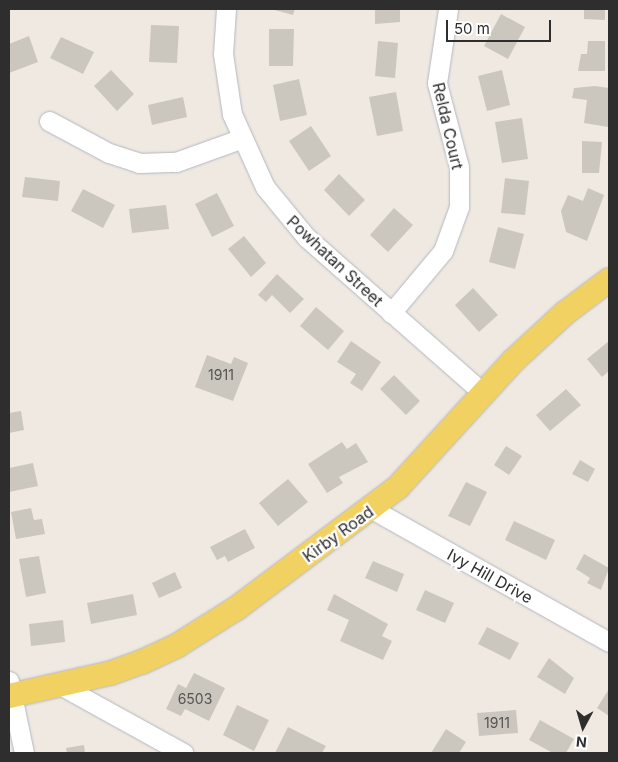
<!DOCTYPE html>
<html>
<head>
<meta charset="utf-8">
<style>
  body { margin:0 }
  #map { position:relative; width:618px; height:762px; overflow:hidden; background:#efe9e1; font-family:Inter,sans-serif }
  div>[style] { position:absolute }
  .building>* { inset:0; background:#cbc7bf }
  .roads { filter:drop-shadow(0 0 1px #b4b7c1) drop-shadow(0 0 1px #b4b7c1) }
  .minor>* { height:19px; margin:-9.5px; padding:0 9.5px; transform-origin:9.5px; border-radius:9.5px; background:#fff }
  .major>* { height:24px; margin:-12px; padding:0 12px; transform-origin:12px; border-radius:12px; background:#f2d163 }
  span { translate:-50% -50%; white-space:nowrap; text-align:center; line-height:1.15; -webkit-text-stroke:4.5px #fff; paint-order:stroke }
  .number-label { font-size:14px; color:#555452 }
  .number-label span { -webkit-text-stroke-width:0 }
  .street-label { font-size:16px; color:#2e2e2e }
  .frame { position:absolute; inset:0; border:10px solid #2e2e2e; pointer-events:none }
  .north { position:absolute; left:558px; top:702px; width:50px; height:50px; -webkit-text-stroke:4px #fff; paint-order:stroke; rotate:186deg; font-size:14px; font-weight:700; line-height:20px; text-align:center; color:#2e2e2e }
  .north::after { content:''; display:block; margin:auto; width:18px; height:22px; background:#2e2e2e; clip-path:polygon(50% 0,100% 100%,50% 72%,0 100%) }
  .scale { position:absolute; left:446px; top:20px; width:105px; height:22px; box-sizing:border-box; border:2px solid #2e2e2e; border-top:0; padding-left:6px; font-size:15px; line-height:18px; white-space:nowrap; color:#2e2e2e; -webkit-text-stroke:4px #fff; paint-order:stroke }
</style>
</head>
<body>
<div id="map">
  <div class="building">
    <i style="clip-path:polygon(271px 9px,295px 9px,293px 15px)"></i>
    <i style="clip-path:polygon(375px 9px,400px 9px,400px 22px,375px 24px)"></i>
    <i style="clip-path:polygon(584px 9px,605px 9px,605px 20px,584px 19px)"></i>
    <i style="clip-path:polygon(501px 14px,525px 27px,508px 59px,484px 46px)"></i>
    <i style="clip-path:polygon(151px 25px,179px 26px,177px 63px,149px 62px)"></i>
    <i style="clip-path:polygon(269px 29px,294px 29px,293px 66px,269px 66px)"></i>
    <i style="clip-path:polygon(29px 36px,38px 62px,9px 73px,9px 44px)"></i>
    <i style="clip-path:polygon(61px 37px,94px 52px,83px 74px,50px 58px)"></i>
    <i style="clip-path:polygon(378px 41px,398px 43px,395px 78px,375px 76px)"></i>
    <i style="clip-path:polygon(588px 41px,605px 41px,605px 71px,578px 71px,581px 54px,587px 54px)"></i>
    <i style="clip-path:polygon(111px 70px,134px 94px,117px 111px,94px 86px)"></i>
    <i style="clip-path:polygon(502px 70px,510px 105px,487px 111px,478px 76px)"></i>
    <i style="clip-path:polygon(299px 79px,307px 115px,280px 121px,273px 85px)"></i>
    <i style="clip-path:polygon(595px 86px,609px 88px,608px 127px,584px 123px,587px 100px,572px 98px,574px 88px)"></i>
    <i style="clip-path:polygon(396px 92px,403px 131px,377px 136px,369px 97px)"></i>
    <i style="clip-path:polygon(183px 97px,187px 117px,152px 125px,148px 105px)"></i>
    <i style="clip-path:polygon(522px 118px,528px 159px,502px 163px,495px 122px)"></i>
    <i style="clip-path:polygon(311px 126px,331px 156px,309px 171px,289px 141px)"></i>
    <i style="clip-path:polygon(582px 141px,602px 142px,599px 173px,582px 173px)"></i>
    <i style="clip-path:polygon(339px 174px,365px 200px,349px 216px,324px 190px)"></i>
    <i style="clip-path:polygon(25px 177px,60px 181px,58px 201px,22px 197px)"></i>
    <i style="clip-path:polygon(505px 178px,529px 181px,525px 215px,501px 213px)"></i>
    <i style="clip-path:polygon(588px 188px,604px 195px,587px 241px,566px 232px,561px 211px,568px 195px,583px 201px)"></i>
    <i style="clip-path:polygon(83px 189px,115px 205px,103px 228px,71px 211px)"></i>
    <i style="clip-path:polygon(217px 193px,234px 226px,212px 237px,195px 204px)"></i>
    <i style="clip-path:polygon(166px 205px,169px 229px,132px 233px,129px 209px)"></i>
    <i style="clip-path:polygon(394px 208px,413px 225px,388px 252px,370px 235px)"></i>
    <i style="clip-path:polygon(498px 227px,524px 234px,515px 269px,489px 262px)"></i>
    <i style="clip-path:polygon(244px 236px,266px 263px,251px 277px,228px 249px)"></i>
    <i style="clip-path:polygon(277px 274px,304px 299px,290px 313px,272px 295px,266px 302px,258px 295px)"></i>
    <i style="clip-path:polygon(473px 288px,498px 315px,479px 332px,455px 305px)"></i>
    <i style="clip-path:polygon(316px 307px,344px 331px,328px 350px,300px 326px)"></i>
    <i style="clip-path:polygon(351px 341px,381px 362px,362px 391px,350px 383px,356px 374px,337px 362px)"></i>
    <i style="clip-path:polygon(609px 341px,609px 371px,602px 377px,587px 359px)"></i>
    <i style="clip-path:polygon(207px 355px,231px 364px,234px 357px,248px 363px,233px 401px,195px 387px)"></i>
    <i style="clip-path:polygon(394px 375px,420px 401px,406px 415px,380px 389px)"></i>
    <i style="clip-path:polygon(566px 389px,581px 405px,550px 431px,536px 415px)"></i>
    <i style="clip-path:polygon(21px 411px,24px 430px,9px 433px,9px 413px)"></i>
    <i style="clip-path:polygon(342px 442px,347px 449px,356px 443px,368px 462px,339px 477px,343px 483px,327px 493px,308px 464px)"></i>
    <i style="clip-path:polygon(506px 446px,522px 456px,509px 475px,494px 465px)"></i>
    <i style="clip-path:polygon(580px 460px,595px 469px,588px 482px,572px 474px)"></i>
    <i style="clip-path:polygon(33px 463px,38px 486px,9px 492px,9px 468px)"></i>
    <i style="clip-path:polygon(288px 479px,308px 502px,278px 526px,259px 503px)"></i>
    <i style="clip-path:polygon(466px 482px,487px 492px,470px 526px,448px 516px)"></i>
    <i style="clip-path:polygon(31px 508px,34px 520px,42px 519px,45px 534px,16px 539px,11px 512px)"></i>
    <i style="clip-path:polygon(514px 521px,555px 540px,546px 560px,505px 540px)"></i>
    <i style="clip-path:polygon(245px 529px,255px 548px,228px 562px,225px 556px,217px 560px,210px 547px)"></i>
    <i style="clip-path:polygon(584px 554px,609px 568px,601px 590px,587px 583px,590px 578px,576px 569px)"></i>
    <i style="clip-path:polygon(39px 556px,46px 593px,26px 597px,19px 559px)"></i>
    <i style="clip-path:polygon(373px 561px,404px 574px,397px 592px,365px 578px)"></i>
    <i style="clip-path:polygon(175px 572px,182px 588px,159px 598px,152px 583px)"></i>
    <i style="clip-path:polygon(425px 590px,454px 603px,445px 623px,416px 610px)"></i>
    <i style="clip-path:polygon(133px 594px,137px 615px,91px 624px,87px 603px)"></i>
    <i style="clip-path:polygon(334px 594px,388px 624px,382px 636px,392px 641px,383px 660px,340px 641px,349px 620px,327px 610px)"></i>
    <i style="clip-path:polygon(63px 620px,65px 642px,31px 646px,29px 624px)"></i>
    <i style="clip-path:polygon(487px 627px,519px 643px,510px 660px,478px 644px)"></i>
    <i style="clip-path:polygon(549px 658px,574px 678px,565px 694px,537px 677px)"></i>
    <i style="clip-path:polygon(194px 673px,225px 688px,209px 721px,185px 709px,181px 716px,166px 709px,178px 684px,186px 688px)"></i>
    <i style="clip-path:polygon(609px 689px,609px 716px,597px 708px)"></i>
    <i style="clip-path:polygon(237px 705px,269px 720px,254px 751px,223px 735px)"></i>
    <i style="clip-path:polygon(516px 710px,518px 733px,479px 736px,477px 713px)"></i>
    <i style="clip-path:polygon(540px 720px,574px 739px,566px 753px,553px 753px,529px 740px)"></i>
    <i style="clip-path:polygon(288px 727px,326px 746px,322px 753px,275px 753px)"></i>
    <i style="clip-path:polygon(446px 729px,466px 742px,459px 753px,431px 753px)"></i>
    <i style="clip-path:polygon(84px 745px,85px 753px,67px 753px,66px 748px)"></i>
  </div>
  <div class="roads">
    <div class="minor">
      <i style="left:226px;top:9px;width:45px;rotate:93.8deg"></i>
      <i style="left:223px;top:54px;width:61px;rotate:81.5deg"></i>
      <i style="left:232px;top:114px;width:80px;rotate:65.7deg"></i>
      <i style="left:265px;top:187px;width:65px;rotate:50.6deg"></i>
      <i style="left:306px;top:237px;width:237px;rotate:41.4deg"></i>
      <i style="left:49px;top:121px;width:68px;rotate:28.1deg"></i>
      <i style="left:109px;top:153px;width:32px;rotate:18deg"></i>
      <i style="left:139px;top:163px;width:37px;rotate:-2deg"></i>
      <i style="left:176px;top:162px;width:68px;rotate:-19.8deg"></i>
      <i style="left:391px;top:313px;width:81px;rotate:-50deg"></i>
      <i style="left:443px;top:251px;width:47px;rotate:-70deg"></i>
      <i style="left:459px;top:207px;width:40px;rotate:-90deg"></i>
      <i style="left:459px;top:167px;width:87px;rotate:-104.7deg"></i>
      <i style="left:437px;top:83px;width:75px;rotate:-81.5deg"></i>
      <i style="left:372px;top:509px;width:272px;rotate:29.3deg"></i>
      <i style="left:9px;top:681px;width:74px;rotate:78.2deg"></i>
      <i style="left:60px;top:685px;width:141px;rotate:28.9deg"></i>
    </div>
    <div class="major">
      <i style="left:9px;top:696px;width:105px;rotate:-12.7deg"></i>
      <i style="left:111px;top:673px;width:33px;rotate:-20deg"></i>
      <i style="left:142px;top:662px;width:40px;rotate:-25deg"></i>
      <i style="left:178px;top:645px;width:70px;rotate:-32.1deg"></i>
      <i style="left:237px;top:608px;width:201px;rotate:-36.9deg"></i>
      <i style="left:398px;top:487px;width:171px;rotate:-47.6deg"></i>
      <i style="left:513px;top:361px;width:71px;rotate:-42.7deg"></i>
      <i style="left:565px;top:313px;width:55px;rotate:-36.9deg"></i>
    </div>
  </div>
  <div class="number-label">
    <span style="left:221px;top:375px">1911</span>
    <span style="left:195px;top:699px">6503</span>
    <span style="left:497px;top:723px">1911</span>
  </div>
  <div class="street-label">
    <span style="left:448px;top:126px;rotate:77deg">Relda Court</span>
    <span style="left:335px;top:261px;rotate:43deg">Powhatan Street</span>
    <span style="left:338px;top:534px;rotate:-36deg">Kirby Road</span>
    <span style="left:490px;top:576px;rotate:29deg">Ivy Hill Drive</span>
  </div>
  <div class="frame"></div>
  <div class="north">N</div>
  <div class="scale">50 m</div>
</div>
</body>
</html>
